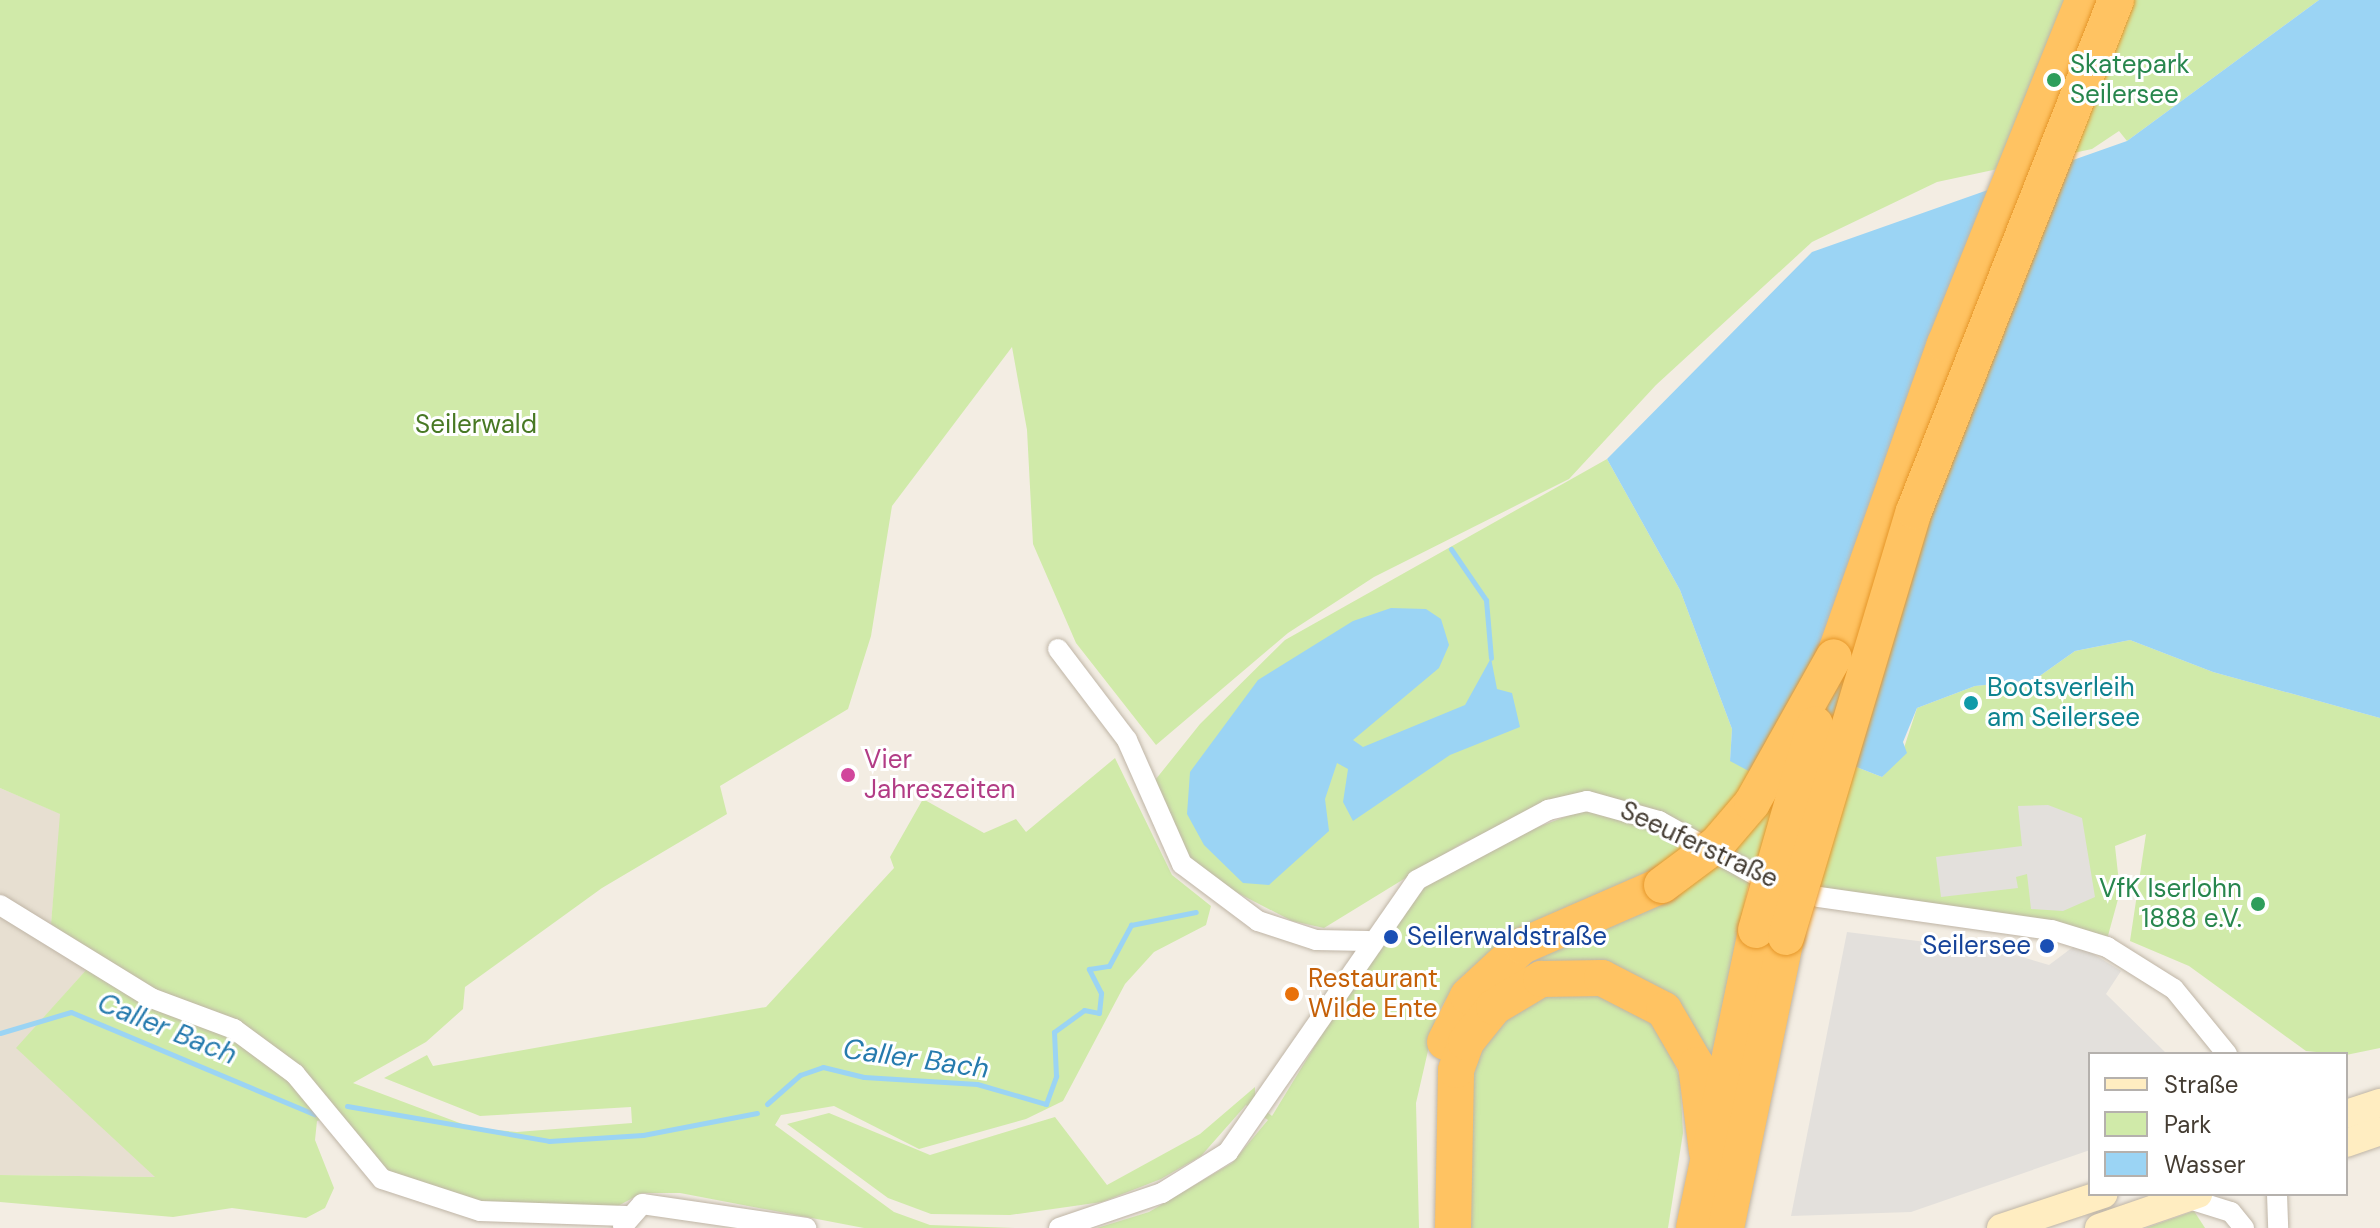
<!DOCTYPE html>
<html>
<head>
<meta charset="utf-8">
<style>
  body { margin:0 }
  #map { position:relative; width:2380px; height:1228px; overflow:hidden; background:#f3ede3; font-family:"DM Sans",sans-serif }
  div>[style] { position:absolute }
  .residential>* { inset:0; background:#e7dfd1 }
  .green>* { inset:0; background:#d0eaa9 }
  .parking>* { inset:0; background:#e3e0dc }
  .water>* { inset:0; background:#9bd4f4 }
  .stream>* { height:5px; margin:-2.5px; padding:0 2.5px; transform-origin:2.5px; border-radius:2.5px; background:#9bd4f4 }
  .roads { filter:drop-shadow(0 0 2px #bfb5a6) drop-shadow(0 0 2px #bfb5a6) }
  .minor>* { height:20px; margin:-10px; padding:0 10px; transform-origin:10px; border-radius:10px; background:#fff }
  .secondary>* { height:28px; margin:-14px; padding:0 14px; transform-origin:14px; border-radius:14px; background:#ffedc1 }
  .motorway>* { height:36px; margin:-18px; padding:0 18px; transform-origin:18px; border-radius:18px; background:#ffc362 }
  .bridges { filter:drop-shadow(0 0 2px #e6972a) drop-shadow(0 0 2px #e6972a) }
  .motorway-bridge>* { height:36px; margin:-18px; padding:0 18px; transform-origin:18px; border-radius:18px; background:#ffc362 }
  .dots>* { width:22px; height:22px; translate:-50% -50%; box-sizing:border-box; border:4px solid #fff; border-radius:50% }
  span { translate:-50% -50%; white-space:nowrap; text-align:center; line-height:1.15; -webkit-text-stroke:6px #fff; paint-order:stroke }
  .leisure-label { font-size:26px; color:#27864d }
  .left { translate:0 -50%; text-align:left }
  .right { translate:-100% -50%; text-align:right }
  .park-label { font-size:26px; color:#487924 }
  .culture-label { font-size:26px; color:#0d838f }
  .hotel-label { font-size:26px; color:#b23c85 }
  .street-label { font-size:26px; color:#453d33 }
  .transit-label { font-size:26px; color:#164399 }
  .food-label { font-size:26px; color:#c56008 }
  .water-label { font-size:28px; color:#267bae; font-style:italic }
  .legend { position:absolute; left:2088px; top:1052px; width:260px; height:144px; box-sizing:border-box; background:#fff; border:2px solid #b5b1ad; margin:0; padding:10px 14px; list-style:none; font-size:24px; color:#453d33 }
  .legend li { display:flex; align-items:center; gap:16px; height:40px }
  .legend b { width:40px; border:2px solid #b5b1ad }
</style>
</head>
<body>
<div id="map">
  <div class="residential">
    <i style="clip-path:polygon(0 788px,61px 814px,51px 924px,96px 959px,17px 1048px,156px 1177px,0 1175px)"></i>
  </div>
  <div class="green">
    <i style="clip-path:polygon(0 0,2319px 0,2127px 141px,2119px 131px,2092px 149px,1937px 182px,1812px 242px,1656px 385px,1569px 479px,1374px 577px,1288px 633px,1156px 745px,1076px 643px,1033px 544px,1027px 430px,1012px 347px,892px 506px,871px 636px,848px 709px,720px 786px,727px 814px,602px 888px,465px 987px,463px 1009px,426px 1042px,353px 1083px,473px 1128px,517px 1132px,632px 1123px,631px 1107px,480px 1116px,384px 1078px,427px 1055px,433px 1066px,766px 1007px,894px 868px,890px 857px,923px 799px,984px 833px,1016px 819px,1026px 832px,1115px 758px,1172px 875px,1211px 906px,1206px 925px,1154px 952px,1125px 984px,1063px 1101px,1026px 1119px,919px 1149px,834px 1106px,781px 1115px,775px 1125px,894px 1212px,930px 1225px,1015px 1228px,864px 1228px,680px 1193px,642px 1193px,616px 1207px,482px 1205px,388px 1174px,338px 1115px,317px 1121px,315px 1140px,334px 1188px,325px 1208px,306px 1218px,232px 1208px,173px 1217px,0 1202px,0 1175px,155px 1177px,16px 1048px,96px 959px,51px 924px,60px 814px,0 788px)"></i>
    <i style="clip-path:polygon(1607px 459px,1680px 590px,1732px 729px,1730px 761px,1841px 761px,1882px 777px,1902px 754px,1917px 708px,1975px 686px,2034px 680px,2075px 651px,2130px 640px,2213px 672px,2380px 718px,2380px 1048px,2346px 1055px,2306px 1051px,2189px 966px,2130px 941px,2146px 834px,2115px 846px,2120px 892px,2106px 943px,1859px 903px,1765px 876px,1661px 818px,1550px 805px,1461px 844px,1324px 928px,1292px 921px,1182px 864px,1148px 789px,1200px 724px,1285px 640px)"></i>
    <i style="clip-path:polygon(1586px 809px,1652px 826px,1686px 848px,1635px 883px,1495px 948px,1457px 981px,1436px 1016px,1416px 1103px,1419px 1228px,1097px 1228px,1149px 1212px,1232px 1163px,1268px 1120px,1246px 1105px,1201px 1156px,1161px 1179px,1102px 1202px,1010px 1215px,931px 1214px,888px 1198px,787px 1124px,829px 1113px,930px 1155px,1055px 1117px,1107px 1185px,1200px 1134px,1255px 1087px,1255px 1102px,1272px 1116px,1371px 954px,1425px 887px,1490px 845px)"></i>
    <i style="clip-path:polygon(1713px 859px,1750px 878px,1704px 1089px,1614px 975px,1499px 971px)"></i>
    <i style="clip-path:polygon(1598px 992px,1632px 1003px,1662px 1032px,1680px 1078px,1683px 1133px,1668px 1228px,1464px 1228px,1464px 1077px,1478px 1042px,1523px 998px)"></i>
    <i style="clip-path:polygon(2194px 1211px,2205px 1228px,2146px 1228px)"></i>
  </div>
  <div class="parking">
    <i style="clip-path:polygon(2018px 806px,2048px 805px,2082px 818px,2095px 897px,2063px 911px,2031px 909px,2027px 874px,2016px 877px,2018px 888px,1941px 897px,1936px 857px,2022px 846px)"></i>
    <i style="clip-path:polygon(1847px 932px,2005px 952px,2049px 965px,2077px 944px,2121px 971px,2106px 994px,2167px 1054px,2090px 1054px,2090px 1150px,1911px 1212px,1791px 1216px)"></i>
  </div>
  <div class="water">
    <i style="clip-path:polygon(2319px 0,2380px 0,2380px 718px,2213px 672px,2130px 640px,2075px 651px,2034px 680px,1975px 686px,1917px 708px,1903px 742px,1907px 753px,1882px 777px,1841px 761px,1784px 790px,1730px 761px,1732px 729px,1680px 590px,1607px 459px,1812px 252px,2127px 141px)"></i>
    <i style="clip-path:polygon(1391px 608px,1426px 609px,1441px 619px,1449px 645px,1439px 668px,1353px 740px,1363px 747px,1465px 705px,1491px 658px,1497px 689px,1512px 693px,1520px 727px,1450px 755px,1353px 821px,1343px 802px,1348px 769px,1337px 763px,1325px 799px,1329px 831px,1269px 885px,1243px 883px,1204px 845px,1187px 814px,1190px 772px,1258px 680px,1353px 621px)"></i>
  </div>
  <div class="stream">
    <i style="left:1451px;top:549px;width:62px;rotate:55.5deg"></i>
    <i style="left:1486px;top:600px;width:58px;rotate:85.1deg"></i>
    <i style="left:0;top:1033px;width:74px;rotate:-16.5deg"></i>
    <i style="left:71px;top:1012px;width:264px;rotate:22.8deg"></i>
    <i style="left:767px;top:1104px;width:44px;rotate:-41.3deg"></i>
    <i style="left:800px;top:1075px;width:24px;rotate:-19deg"></i>
    <i style="left:823px;top:1067px;width:42px;rotate:13.7deg"></i>
    <i style="left:864px;top:1077px;width:113px;rotate:3.5deg"></i>
    <i style="left:977px;top:1084px;width:72px;rotate:16.2deg"></i>
    <i style="left:1046px;top:1104px;width:30px;rotate:-70deg"></i>
    <i style="left:1056px;top:1076px;width:44px;rotate:-92.6deg"></i>
    <i style="left:1054px;top:1032px;width:37px;rotate:-36deg"></i>
    <i style="left:1084px;top:1010px;width:15px;rotate:11deg"></i>
    <i style="left:1099px;top:1013px;width:20px;rotate:-84deg"></i>
    <i style="left:1101px;top:993px;width:27px;rotate:-117deg"></i>
    <i style="left:1089px;top:969px;width:20px;rotate:-9deg"></i>
    <i style="left:1109px;top:966px;width:47px;rotate:-61.8deg"></i>
    <i style="left:1131px;top:925px;width:66px;rotate:-11.3deg"></i>
    <i style="left:347px;top:1106px;width:205px;rotate:9.8deg"></i>
    <i style="left:549px;top:1141px;width:94px;rotate:-3.7deg"></i>
    <i style="left:643px;top:1135px;width:116px;rotate:-10.9deg"></i>
  </div>
  <div class="roads">
    <div class="minor">
      <i style="left:1058px;top:649px;width:114px;rotate:52.8deg"></i>
      <i style="left:1127px;top:740px;width:136px;rotate:66.1deg"></i>
      <i style="left:1182px;top:864px;width:95px;rotate:36.9deg"></i>
      <i style="left:1258px;top:921px;width:61px;rotate:18.1deg"></i>
      <i style="left:1316px;top:940px;width:52px;rotate:1.1deg"></i>
      <i style="left:0;top:905px;width:177px;rotate:31.6deg"></i>
      <i style="left:151px;top:998px;width:89px;rotate:20.5deg"></i>
      <i style="left:234px;top:1029px;width:76px;rotate:36.4deg"></i>
      <i style="left:295px;top:1074px;width:136px;rotate:50.4deg"></i>
      <i style="left:382px;top:1179px;width:103px;rotate:18.1deg"></i>
      <i style="left:480px;top:1211px;width:146px;rotate:2deg"></i>
      <i style="left:2277px;top:1194px;width:34px;rotate:88deg"></i>
      <i style="left:2186px;top:1198px;width:47px;rotate:17.3deg"></i>
      <i style="left:2231px;top:1212px;width:21px;rotate:51deg"></i>
      <i style="left:623px;top:1226px;width:29px;rotate:-49deg"></i>
      <i style="left:642px;top:1204px;width:166px;rotate:8.3deg"></i>
      <i style="left:1059px;top:1228px;width:109px;rotate:-18.8deg"></i>
      <i style="left:1162px;top:1193px;width:78px;rotate:-31.8deg"></i>
      <i style="left:1228px;top:1152px;width:331px;rotate:-55.2deg"></i>
      <i style="left:1417px;top:880px;width:149px;rotate:-28.1deg"></i>
      <i style="left:1548px;top:810px;width:40px;rotate:-13deg"></i>
      <i style="left:1587px;top:801px;width:75px;rotate:15.5deg"></i>
      <i style="left:1659px;top:821px;width:117px;rotate:29.2deg"></i>
      <i style="left:1761px;top:878px;width:61px;rotate:18.1deg"></i>
      <i style="left:1819px;top:897px;width:235px;rotate:8.1deg"></i>
      <i style="left:2052px;top:930px;width:58px;rotate:17.2deg"></i>
      <i style="left:2107px;top:947px;width:79px;rotate:32.1deg"></i>
      <i style="left:2174px;top:989px;width:84px;rotate:50.8deg"></i>
    </div>
    <div class="secondary">
      <i style="left:2346px;top:1114px;width:36px;rotate:-18deg"></i>
      <i style="left:2346px;top:1143px;width:36px;rotate:-19deg"></i>
      <i style="left:2001px;top:1228px;width:108px;rotate:-18.4deg"></i>
      <i style="left:2099px;top:1228px;width:105px;rotate:-19deg"></i>
    </div>
    <div class="motorway">
      <i style="left:1834px;top:657px;width:332px;rotate:-70.5deg"></i>
      <i style="left:1945px;top:344px;width:371px;rotate:-68.1deg"></i>
      <i style="left:1445px;top:1042px;width:51px;rotate:-63.4deg"></i>
      <i style="left:1468px;top:996px;width:74px;rotate:-42.8deg"></i>
      <i style="left:1522px;top:946px;width:153px;rotate:-23.5deg"></i>
      <i style="left:1453px;top:1228px;width:158px;rotate:-88.9deg"></i>
      <i style="left:1456px;top:1070px;width:30px;rotate:-70deg"></i>
      <i style="left:1466px;top:1042px;width:45px;rotate:-51.3deg"></i>
      <i style="left:1494px;top:1007px;width:55px;rotate:-30.8deg"></i>
      <i style="left:1541px;top:979px;width:61px;rotate:-0.9deg"></i>
      <i style="left:1602px;top:978px;width:70px;rotate:27.3deg"></i>
      <i style="left:1664px;top:1010px;width:64px;rotate:59.8deg"></i>
      <i style="left:1696px;top:1065px;width:88px;rotate:82.8deg"></i>
      <i style="left:1694px;top:1228px;width:304px;rotate:-78.2deg"></i>
      <i style="left:1726px;top:1228px;width:297px;rotate:-78.3deg"></i>
    </div>
  </div>
  <div class="bridges">
    <div class="motorway-bridge">
      <i style="left:1662px;top:885px;width:69px;rotate:-36.7deg"></i>
      <i style="left:1717px;top:844px;width:54px;rotate:-49.5deg"></i>
      <i style="left:1752px;top:803px;width:167px;rotate:-60.7deg"></i>
      <i style="left:1756px;top:930px;width:214px;rotate:-74deg"></i>
      <i style="left:1786px;top:937px;width:445px;rotate:-73.3deg"></i>
      <i style="left:1914px;top:511px;width:549px;rotate:-68.43deg"></i>
    </div>
  </div>
  <div class="dots">
    <i style="left:2054px;top:80px;background:#2e9e5b"></i>
    <i style="left:1971px;top:703px;background:#0f9aa8"></i>
    <i style="left:848px;top:775px;background:#d1479c"></i>
    <i style="left:2258px;top:904px;background:#2e9e5b"></i>
    <i style="left:1391px;top:937px;background:#1a4fb4"></i>
    <i style="left:2047px;top:946px;background:#1a4fb4"></i>
    <i style="left:1292px;top:994px;background:#e8710a"></i>
  </div>
  <div class="leisure-label">
    <span class="left" style="left:2070px;top:80px">Skatepark<br>Seilersee</span>
    <span class="right" style="left:2242px;top:904px">VfK Iserlohn<br>1888 e.V.</span>
  </div>
  <div class="park-label">
    <span style="left:476px;top:425px">Seilerwald</span>
  </div>
  <div class="culture-label">
    <span class="left" style="left:1987px;top:703px">Bootsverleih<br>am Seilersee</span>
  </div>
  <div class="hotel-label">
    <span class="left" style="left:864px;top:775px">Vier<br>Jahreszeiten</span>
  </div>
  <div class="street-label">
    <span style="left:1699px;top:845px;rotate:25deg">Seeuferstraße</span>
  </div>
  <div class="transit-label">
    <span class="left" style="left:1407px;top:937px">Seilerwaldstraße</span>
    <span class="right" style="left:2031px;top:946px">Seilersee</span>
  </div>
  <div class="food-label">
    <span class="left" style="left:1308px;top:994px">Restaurant<br>Wilde Ente</span>
  </div>
  <div class="water-label">
    <span style="left:167px;top:1029px;rotate:22deg">Caller Bach</span>
    <span style="left:916px;top:1059px;rotate:8deg">Caller Bach</span>
  </div>
  <ul class="legend">
  <li><b style="height:10px;background:#ffedc1"></b>Straße</li>
  <li><b style="height:22px;background:#d0eaa9"></b>Park</li>
  <li><b style="height:22px;background:#9bd4f4"></b>Wasser</li>
  </ul>
</div>
</body>
</html>
